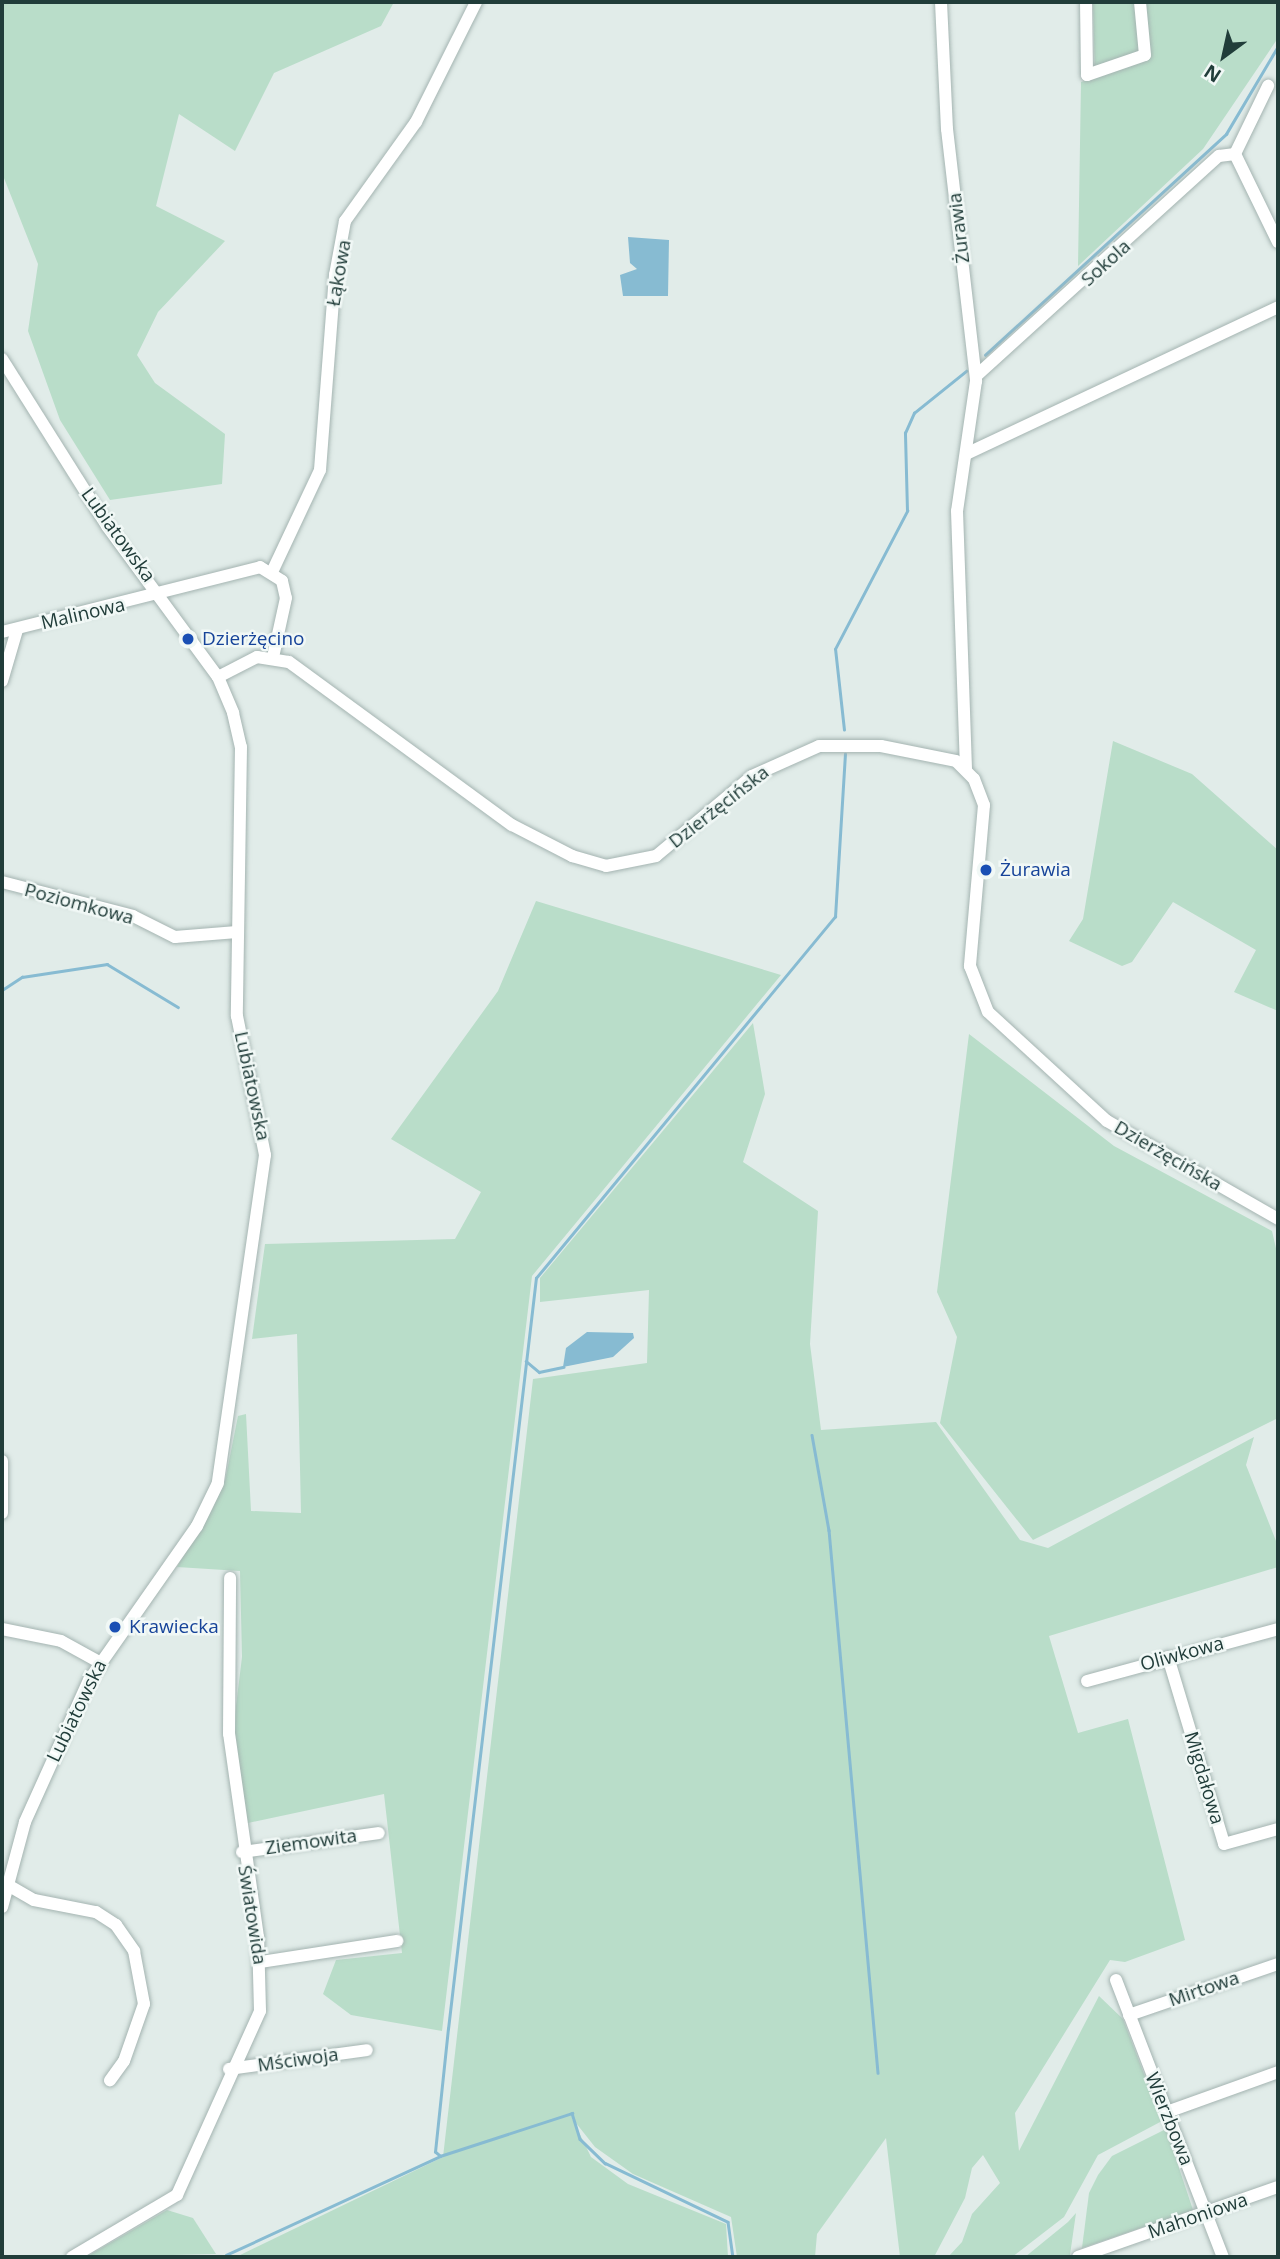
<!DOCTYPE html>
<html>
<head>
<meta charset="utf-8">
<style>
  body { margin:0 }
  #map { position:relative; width:1280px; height:2259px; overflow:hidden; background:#e1ece9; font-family:"Open Sans",sans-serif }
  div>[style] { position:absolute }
  .green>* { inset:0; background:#b9ddc9 }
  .water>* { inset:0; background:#87bbd2 }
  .stream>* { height:2.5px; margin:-1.25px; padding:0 1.25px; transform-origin:1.25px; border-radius:1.25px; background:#87bbd2 }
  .roads { filter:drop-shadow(0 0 2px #a4b4b1) drop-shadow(0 0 2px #a4b4b1) }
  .minor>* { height:12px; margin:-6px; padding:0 6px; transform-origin:6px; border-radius:6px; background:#fff }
  .dots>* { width:19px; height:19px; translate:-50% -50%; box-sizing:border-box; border:4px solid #f1f8f6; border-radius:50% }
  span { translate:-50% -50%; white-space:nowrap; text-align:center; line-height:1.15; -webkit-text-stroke:5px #f1f8f6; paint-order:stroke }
  .street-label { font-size:19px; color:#213d3a }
  .transit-label { font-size:19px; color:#164399 }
  .left { translate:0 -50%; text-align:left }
  .frame { position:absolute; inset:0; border:4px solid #213d3a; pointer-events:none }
  .north { position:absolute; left:1189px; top:21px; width:70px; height:70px; -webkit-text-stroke:5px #f1f8f6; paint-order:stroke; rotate:213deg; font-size:19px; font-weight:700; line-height:28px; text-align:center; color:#213d3a }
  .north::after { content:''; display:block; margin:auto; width:24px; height:32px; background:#213d3a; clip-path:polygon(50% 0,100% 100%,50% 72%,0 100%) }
</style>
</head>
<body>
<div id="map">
  <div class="green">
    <i style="clip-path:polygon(2px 2px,394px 2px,381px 26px,274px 73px,235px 151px,179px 114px,156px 206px,225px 241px,158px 312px,137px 355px,155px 383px,225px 434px,222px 484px,110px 500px,60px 420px,28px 331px,38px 264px,2px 173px)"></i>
    <i style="clip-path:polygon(1093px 2px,1278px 2px,1278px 38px,1203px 149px,1078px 266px,1081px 82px,1095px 78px)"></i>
    <i style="clip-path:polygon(1113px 741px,1192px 774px,1278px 850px,1278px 1011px,1234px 992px,1256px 950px,1173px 902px,1132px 962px,1122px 966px,1069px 941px,1083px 919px)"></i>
    <i style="clip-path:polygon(536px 901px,781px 975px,532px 1276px,442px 2031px,351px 2015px,323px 1994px,336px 1960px,402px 1953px,384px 1794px,243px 1824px,232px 1739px,242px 1657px,240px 1571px,177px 1567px,225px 1481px,238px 1416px,246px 1414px,251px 1511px,301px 1513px,297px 1334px,252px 1339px,265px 1244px,455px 1239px,481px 1192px,391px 1139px,498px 991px)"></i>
    <i style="clip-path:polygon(753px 1023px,765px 1094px,743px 1162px,818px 1211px,810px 1344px,821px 1430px,936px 1422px,1020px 1540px,1048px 1548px,1254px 1437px,1246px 1465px,1278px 1546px,1278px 1567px,1049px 1636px,1078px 1733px,1128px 1719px,1185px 1940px,1125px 1962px,1110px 1960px,1015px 2113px,1019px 2151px,1099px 1996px,1123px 2019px,1162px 2121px,1098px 2155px,1064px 2217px,1012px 2257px,948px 2257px,962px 2242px,972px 2214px,1000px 2183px,983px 2155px,972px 2168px,965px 2198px,934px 2257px,900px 2257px,886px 2138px,817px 2234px,815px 2257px,737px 2257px,731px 2217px,633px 2174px,595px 2147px,572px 2118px,591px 2157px,628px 2184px,726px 2224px,728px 2257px,236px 2257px,443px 2157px,533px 1379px,647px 1363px,649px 1290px,540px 1302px,540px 1278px)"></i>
    <i style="clip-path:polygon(969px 1034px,1114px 1146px,1272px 1231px,1278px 1257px,1278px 1418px,1033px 1540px,940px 1423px,957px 1337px,937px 1292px)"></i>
    <i style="clip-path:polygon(1166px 2129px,1193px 2210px,1082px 2248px,1089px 2193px,1098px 2175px,1112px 2156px)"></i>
    <i style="clip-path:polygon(167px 2210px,193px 2218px,216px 2254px,86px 2257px)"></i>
    <i style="clip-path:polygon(1076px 2213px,1070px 2255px,1025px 2257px,1068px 2222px)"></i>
  </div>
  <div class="water">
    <i style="clip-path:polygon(628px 237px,669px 240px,668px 296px,623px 296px,620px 275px,637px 269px,630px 263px)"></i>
    <i style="clip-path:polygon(587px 1332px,633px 1333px,634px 1338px,613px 1357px,563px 1367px,566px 1348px)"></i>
  </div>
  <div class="stream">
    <i style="left:985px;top:355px;width:327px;rotate:-42.5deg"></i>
    <i style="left:1226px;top:134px;width:102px;rotate:-59.4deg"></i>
    <i style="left:844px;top:730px;width:81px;rotate:-96.3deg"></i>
    <i style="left:835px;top:649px;width:156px;rotate:-62.4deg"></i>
    <i style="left:907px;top:511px;width:78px;rotate:-91.5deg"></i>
    <i style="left:905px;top:433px;width:22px;rotate:-66deg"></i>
    <i style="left:914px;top:413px;width:67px;rotate:-38.9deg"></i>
    <i style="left:2px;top:990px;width:24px;rotate:-33deg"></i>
    <i style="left:22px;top:977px;width:86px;rotate:-8.7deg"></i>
    <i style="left:107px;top:964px;width:83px;rotate:31.2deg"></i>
    <i style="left:526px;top:1361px;width:17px;rotate:40deg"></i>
    <i style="left:539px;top:1372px;width:25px;rotate:-12deg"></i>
    <i style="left:812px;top:1435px;width:97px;rotate:79.9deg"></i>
    <i style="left:829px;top:1530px;width:545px;rotate:84.84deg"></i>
    <i style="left:440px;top:2156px;width:6px;rotate:-141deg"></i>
    <i style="left:435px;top:2152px;width:124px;rotate:-84deg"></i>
    <i style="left:448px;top:2029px;width:756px;rotate:-83.32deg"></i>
    <i style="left:536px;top:1278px;width:469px;rotate:-50.4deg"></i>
    <i style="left:835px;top:917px;width:163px;rotate:-86.5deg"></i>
    <i style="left:226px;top:2255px;width:236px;rotate:-24.8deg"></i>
    <i style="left:440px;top:2156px;width:139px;rotate:-18deg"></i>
    <i style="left:572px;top:2113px;width:27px;rotate:73deg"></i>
    <i style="left:580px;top:2139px;width:35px;rotate:44deg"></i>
    <i style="left:605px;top:2163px;width:136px;rotate:25.6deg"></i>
    <i style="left:728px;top:2222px;width:35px;rotate:82deg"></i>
  </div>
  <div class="roads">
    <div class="minor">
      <i style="left:941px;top:2px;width:127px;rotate:87.3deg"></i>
      <i style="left:947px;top:129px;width:254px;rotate:83.4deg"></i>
      <i style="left:976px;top:381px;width:131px;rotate:98.3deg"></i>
      <i style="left:957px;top:511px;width:258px;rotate:88deg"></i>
      <i style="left:1086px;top:2px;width:73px;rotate:89.2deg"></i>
      <i style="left:1087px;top:75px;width:61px;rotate:-19deg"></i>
      <i style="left:1145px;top:55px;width:53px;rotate:-95.4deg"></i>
      <i style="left:1235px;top:154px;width:98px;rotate:64deg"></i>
      <i style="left:1235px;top:154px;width:76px;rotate:-64.1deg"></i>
      <i style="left:2px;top:359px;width:197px;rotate:57.8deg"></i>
      <i style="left:107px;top:526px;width:187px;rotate:53.7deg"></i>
      <i style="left:218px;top:677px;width:39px;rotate:67deg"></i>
      <i style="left:233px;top:713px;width:35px;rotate:77deg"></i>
      <i style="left:241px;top:747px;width:269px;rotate:90.9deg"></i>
      <i style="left:237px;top:1016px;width:142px;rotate:78.6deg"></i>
      <i style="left:265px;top:1155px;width:331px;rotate:98.2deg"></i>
      <i style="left:218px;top:1483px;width:48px;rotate:116deg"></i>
      <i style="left:197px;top:1526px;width:188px;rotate:125deg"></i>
      <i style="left:89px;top:1680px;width:156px;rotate:114.3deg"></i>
      <i style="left:25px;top:1822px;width:88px;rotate:105.1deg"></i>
      <i style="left:976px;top:376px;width:328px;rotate:-42.2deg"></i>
      <i style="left:1219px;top:156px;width:16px;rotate:-7deg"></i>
      <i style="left:966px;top:454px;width:345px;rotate:-25.2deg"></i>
      <i style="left:273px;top:570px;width:110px;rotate:-64.8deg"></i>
      <i style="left:320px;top:470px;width:196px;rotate:-85.6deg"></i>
      <i style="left:335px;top:275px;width:55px;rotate:-79.5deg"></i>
      <i style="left:345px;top:221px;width:122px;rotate:-54.4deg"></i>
      <i style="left:416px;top:122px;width:134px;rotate:-63.4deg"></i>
      <i style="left:2px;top:632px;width:266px;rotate:-14.1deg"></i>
      <i style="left:260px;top:567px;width:26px;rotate:32deg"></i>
      <i style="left:282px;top:581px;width:17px;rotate:77deg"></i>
      <i style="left:286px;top:598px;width:60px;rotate:102.4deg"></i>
      <i style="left:218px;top:677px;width:44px;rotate:-27.1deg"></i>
      <i style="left:257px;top:657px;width:32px;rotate:9deg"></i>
      <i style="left:289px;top:662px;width:276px;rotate:36.2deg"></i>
      <i style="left:512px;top:825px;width:68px;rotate:27.3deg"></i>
      <i style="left:572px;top:856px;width:35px;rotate:16deg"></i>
      <i style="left:606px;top:866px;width:51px;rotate:-11.3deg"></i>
      <i style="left:656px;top:856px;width:125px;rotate:-39.8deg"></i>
      <i style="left:752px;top:776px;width:73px;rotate:-24.1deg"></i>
      <i style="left:819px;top:746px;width:62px"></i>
      <i style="left:881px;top:746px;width:76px;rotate:11.3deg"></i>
      <i style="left:956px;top:761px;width:25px;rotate:45deg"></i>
      <i style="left:974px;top:779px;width:28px;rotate:69deg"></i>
      <i style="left:984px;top:805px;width:162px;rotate:95deg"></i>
      <i style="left:970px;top:966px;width:49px;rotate:68.6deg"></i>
      <i style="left:988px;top:1012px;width:161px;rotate:42.5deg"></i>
      <i style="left:1107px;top:1121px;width:197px;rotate:29.8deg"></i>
      <i style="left:2px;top:681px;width:53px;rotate:-73.6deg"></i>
      <i style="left:2px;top:882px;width:135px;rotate:14.5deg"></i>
      <i style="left:133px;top:916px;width:47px;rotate:26.6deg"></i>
      <i style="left:175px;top:937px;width:62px;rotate:-4.6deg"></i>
      <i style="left:2px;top:1461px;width:52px;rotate:90deg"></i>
      <i style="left:2px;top:1629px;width:60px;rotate:11.5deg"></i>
      <i style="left:61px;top:1641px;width:43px;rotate:28.9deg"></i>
      <i style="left:1168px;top:1657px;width:195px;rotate:73.3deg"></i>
      <i style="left:1224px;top:1844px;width:56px;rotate:-15.5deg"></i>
      <i style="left:1087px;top:1681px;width:198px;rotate:-15.2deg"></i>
      <i style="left:242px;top:1852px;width:138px;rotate:-7.9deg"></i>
      <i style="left:6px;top:1884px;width:32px;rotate:30deg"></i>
      <i style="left:34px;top:1900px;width:63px;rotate:11deg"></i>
      <i style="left:96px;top:1912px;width:24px;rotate:33deg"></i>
      <i style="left:116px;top:1925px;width:32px;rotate:55deg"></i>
      <i style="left:134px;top:1951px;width:54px;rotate:79.3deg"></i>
      <i style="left:144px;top:2004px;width:60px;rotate:109.3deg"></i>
      <i style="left:124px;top:2061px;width:24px;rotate:126deg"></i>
      <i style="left:261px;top:1962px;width:138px;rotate:-8.8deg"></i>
      <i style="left:1116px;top:1980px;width:297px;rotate:68.9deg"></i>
      <i style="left:1129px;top:2015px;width:157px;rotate:-18.9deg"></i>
      <i style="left:229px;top:2069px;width:139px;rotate:-7.8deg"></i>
      <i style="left:1167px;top:2112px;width:118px;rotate:-19.8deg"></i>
      <i style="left:72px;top:2257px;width:122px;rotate:-30.6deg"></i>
      <i style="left:177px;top:2195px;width:202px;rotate:-65.7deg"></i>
      <i style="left:260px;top:2011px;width:74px;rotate:-91.5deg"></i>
      <i style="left:258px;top:1937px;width:205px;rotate:-98.1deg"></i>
      <i style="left:229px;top:1734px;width:156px;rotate:-89.6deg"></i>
      <i style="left:1078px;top:2257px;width:212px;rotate:-19.3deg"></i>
    </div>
  </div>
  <div class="dots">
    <i style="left:188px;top:639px;background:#1a4fb4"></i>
    <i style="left:986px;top:870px;background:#1a4fb4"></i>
    <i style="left:115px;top:1627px;background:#1a4fb4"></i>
  </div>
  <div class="street-label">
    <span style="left:959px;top:228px;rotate:-97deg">Żurawia</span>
    <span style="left:1106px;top:263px;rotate:-42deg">Sokola</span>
    <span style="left:339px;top:273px;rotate:-80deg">Łąkowa</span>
    <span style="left:118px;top:535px;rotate:54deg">Lubiatowska</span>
    <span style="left:83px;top:614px;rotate:-13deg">Malinowa</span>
    <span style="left:719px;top:807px;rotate:-38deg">Dzierżęcińska</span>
    <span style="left:79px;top:904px;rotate:15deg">Poziomkowa</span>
    <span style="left:252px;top:1086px;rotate:78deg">Lubiatowska</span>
    <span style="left:1168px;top:1156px;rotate:30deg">Dzierżęcińska</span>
    <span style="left:1182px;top:1654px;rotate:-15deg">Oliwkowa</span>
    <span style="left:77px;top:1711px;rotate:-64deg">Lubiatowska</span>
    <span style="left:1204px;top:1778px;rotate:73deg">Migdałowa</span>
    <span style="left:311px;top:1842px;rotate:-8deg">Ziemowita</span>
    <span style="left:252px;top:1915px;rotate:81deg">Światowida</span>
    <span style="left:1204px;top:1989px;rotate:-19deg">Mirtowa</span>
    <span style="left:298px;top:2060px;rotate:-8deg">Mściwoja</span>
    <span style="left:1169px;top:2119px;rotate:68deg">Wierzbowa</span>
    <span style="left:1198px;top:2216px;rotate:-19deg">Mahoniowa</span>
  </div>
  <div class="transit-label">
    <span class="left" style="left:202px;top:639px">Dzierżęcino</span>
    <span class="left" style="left:1000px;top:870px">Żurawia</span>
    <span class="left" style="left:129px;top:1627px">Krawiecka</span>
  </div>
  <div class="frame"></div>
  <div class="north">N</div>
</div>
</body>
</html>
